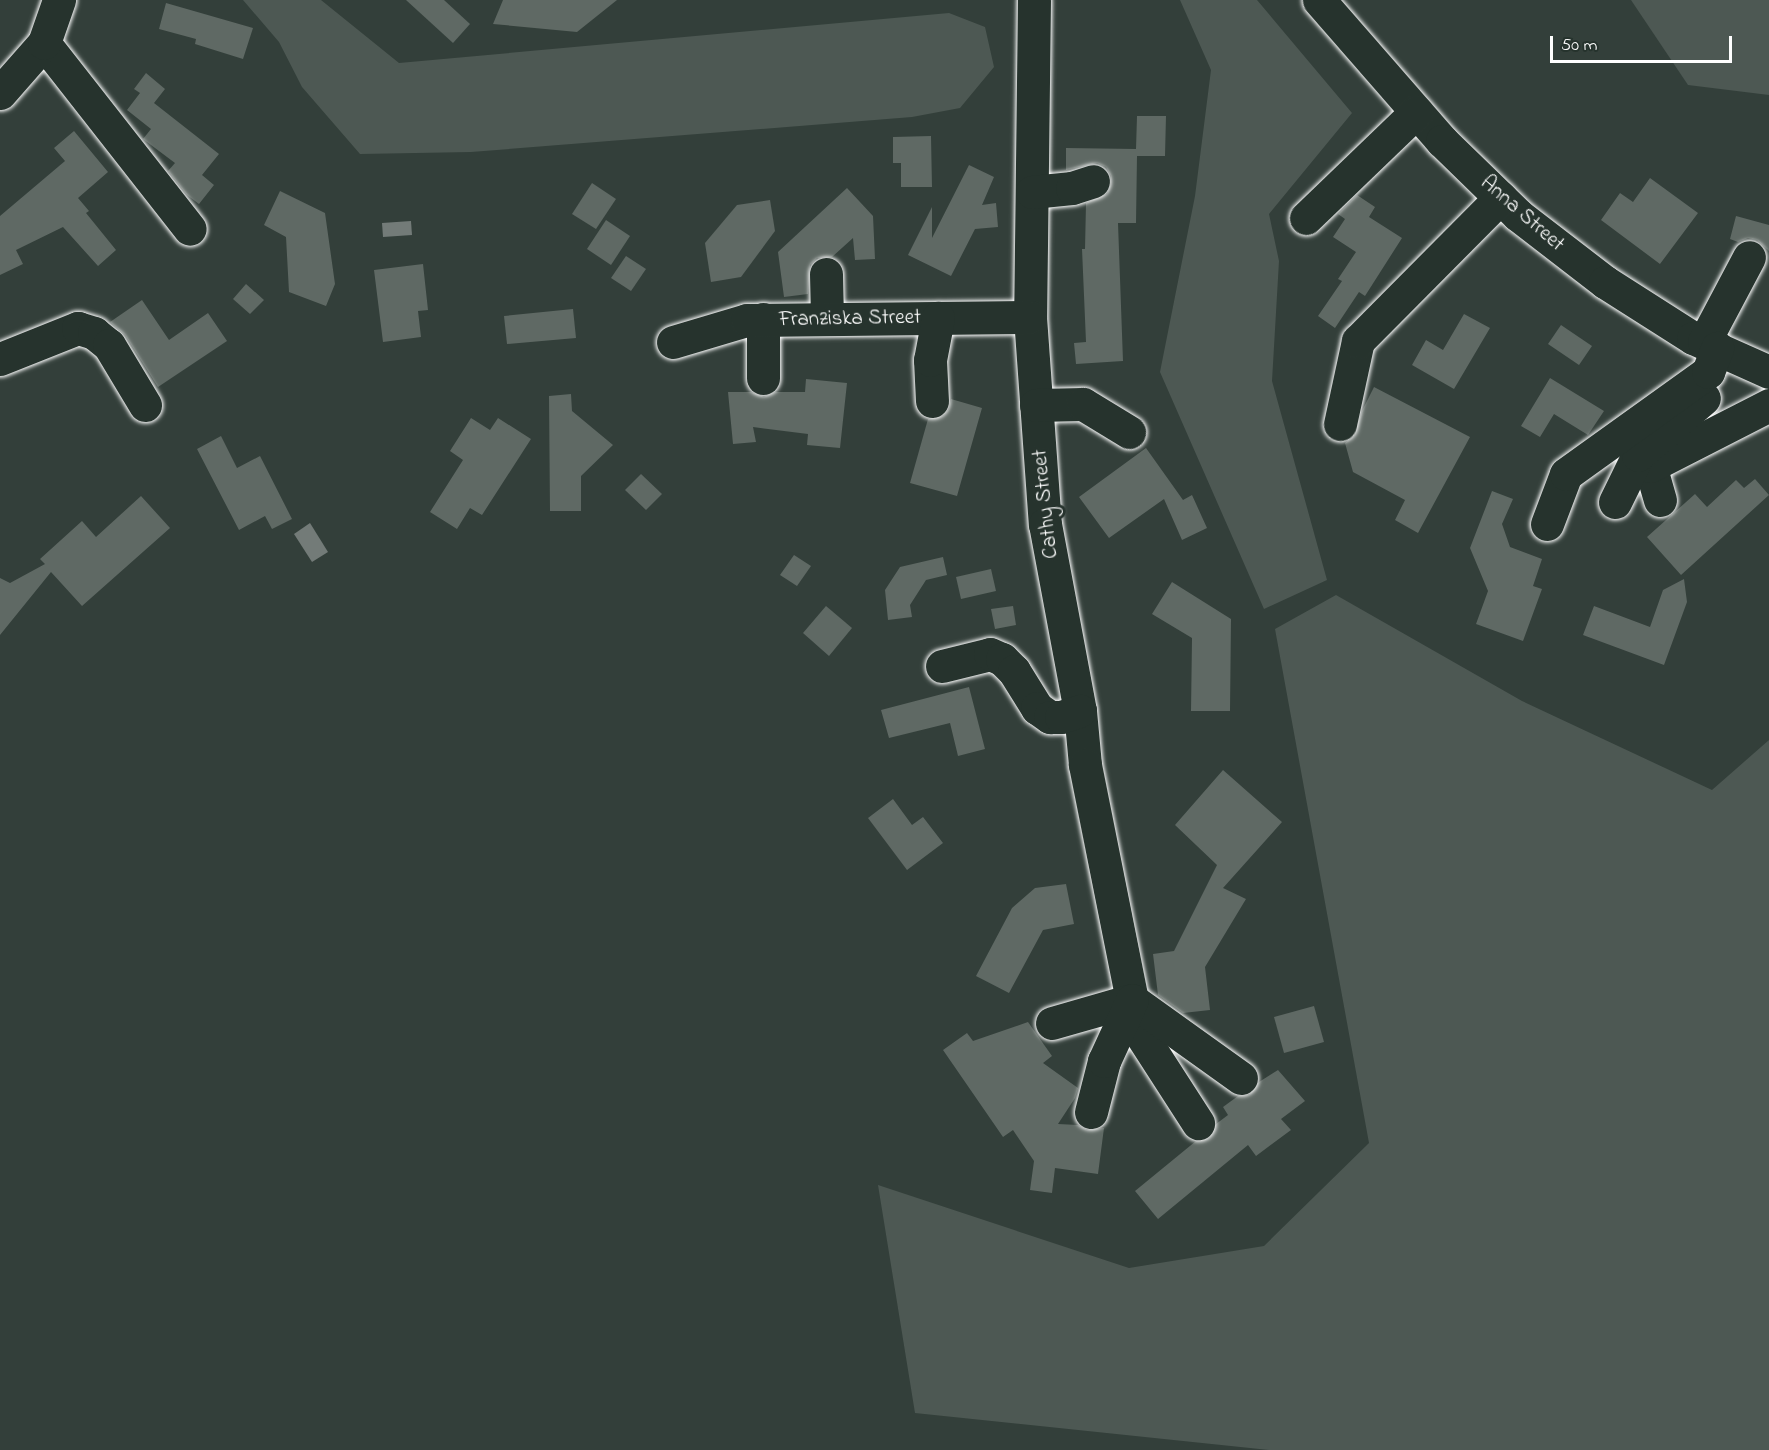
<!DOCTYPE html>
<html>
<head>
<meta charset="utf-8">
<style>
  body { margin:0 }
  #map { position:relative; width:1769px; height:1450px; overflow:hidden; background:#333f3a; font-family:"Indie Flower",sans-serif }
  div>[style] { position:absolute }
  .green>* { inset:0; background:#4d5853 }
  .water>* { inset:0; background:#737b78 }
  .building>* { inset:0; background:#5f6964 }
  .roads { filter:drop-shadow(0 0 2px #fff) drop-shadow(0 0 2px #fff) }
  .minor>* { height:33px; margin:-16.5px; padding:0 16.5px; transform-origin:16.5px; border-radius:16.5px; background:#26332d }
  span { translate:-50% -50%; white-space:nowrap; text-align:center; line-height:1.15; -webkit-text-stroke:6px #26332d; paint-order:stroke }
  .street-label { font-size:21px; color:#fff }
  .scale { position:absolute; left:1550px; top:36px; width:182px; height:27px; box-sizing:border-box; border:3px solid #fff; border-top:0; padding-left:8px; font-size:18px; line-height:21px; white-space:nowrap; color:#fff; -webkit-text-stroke:4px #26332d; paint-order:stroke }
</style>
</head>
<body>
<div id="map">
  <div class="green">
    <i style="clip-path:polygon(243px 0,321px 0,399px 63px,949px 13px,985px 27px,994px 67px,960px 108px,912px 117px,471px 152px,360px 154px,302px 87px,279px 42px)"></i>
    <i style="clip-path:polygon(1180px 0,1257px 0,1352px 113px,1269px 214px,1279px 261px,1272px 381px,1327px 580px,1264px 609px,1160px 372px,1195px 196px,1211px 70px)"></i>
    <i style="clip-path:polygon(1631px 0,1769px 0,1769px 95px,1688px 85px)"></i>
    <i style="clip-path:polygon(1336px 595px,1522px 701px,1712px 790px,1769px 740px,1769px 1450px,1269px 1450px,915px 1413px,878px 1185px,1129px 1268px,1264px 1246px,1369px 1143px,1275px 629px)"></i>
  </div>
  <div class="water">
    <i style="clip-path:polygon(411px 221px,412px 235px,383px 237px,382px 223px)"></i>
    <i style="clip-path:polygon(310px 523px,328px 552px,312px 562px,294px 534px)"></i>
  </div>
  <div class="building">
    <i style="clip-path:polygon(406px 0,444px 0,470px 24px,453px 43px)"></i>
    <i style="clip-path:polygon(503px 0,617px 0,577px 32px,493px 24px)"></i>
    <i style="clip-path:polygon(166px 3px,253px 28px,243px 59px,195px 44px,196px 39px,159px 29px)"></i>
    <i style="clip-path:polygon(146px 73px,165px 89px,154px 103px,219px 154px,202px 175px,214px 185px,199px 204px,187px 195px,168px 171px,175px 163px,143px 139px,151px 129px,127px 110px,140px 93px,134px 89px)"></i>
    <i style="clip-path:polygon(1137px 116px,1166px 116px,1165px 156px,1137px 156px,1136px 223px,1118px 223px,1123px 361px,1076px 364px,1074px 343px,1086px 342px,1082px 249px,1085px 249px,1086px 203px,1107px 194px,1111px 184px,1111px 176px,1106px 167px,1097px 163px,1066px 170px,1066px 148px,1136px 149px)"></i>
    <i style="clip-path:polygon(74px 131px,108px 172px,78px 198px,89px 211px,86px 213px,116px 250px,98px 266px,63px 227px,16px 250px,23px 264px,0 275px,0 216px,65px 161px,54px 148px)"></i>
    <i style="clip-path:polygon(931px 136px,932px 187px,901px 187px,901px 163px,893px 163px,893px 137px)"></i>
    <i style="clip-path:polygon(969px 165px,994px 177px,982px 205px,996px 203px,998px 227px,975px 229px,951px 276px,908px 255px,932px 207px,932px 238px)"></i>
    <i style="clip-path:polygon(1650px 178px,1698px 213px,1660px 264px,1601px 220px,1620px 193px,1633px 202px)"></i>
    <i style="clip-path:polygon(592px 183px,616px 199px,596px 229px,572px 214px)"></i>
    <i style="clip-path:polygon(847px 188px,873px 216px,875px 259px,855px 260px,853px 238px,832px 257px,817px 258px,810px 265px,808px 294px,784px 297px,778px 252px)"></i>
    <i style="clip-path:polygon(280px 191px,325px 213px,335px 284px,326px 306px,289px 292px,286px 237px,264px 225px)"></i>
    <i style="clip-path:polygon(1357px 195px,1375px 207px,1369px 217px,1402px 238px,1365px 296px,1359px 292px,1335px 328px,1318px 316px,1342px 281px,1338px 279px,1356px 252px,1333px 237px,1345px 219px,1338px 214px)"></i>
    <i style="clip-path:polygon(770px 200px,775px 231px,741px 277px,711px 282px,705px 243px,737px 205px)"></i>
    <i style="clip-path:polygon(1736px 216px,1769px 225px,1769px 251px,1757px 240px,1748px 238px,1738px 242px,1730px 239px)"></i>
    <i style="clip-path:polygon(606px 220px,630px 236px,611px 265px,587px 249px)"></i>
    <i style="clip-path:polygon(626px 256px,646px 269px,631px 291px,611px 278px)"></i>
    <i style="clip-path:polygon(423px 264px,428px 310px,418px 311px,421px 337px,383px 342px,374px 270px)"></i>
    <i style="clip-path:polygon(246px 284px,264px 300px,250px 314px,233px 299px)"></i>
    <i style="clip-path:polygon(142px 300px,169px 340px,208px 313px,227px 341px,158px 387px,125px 335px,110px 322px)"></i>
    <i style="clip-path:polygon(573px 309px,576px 338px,507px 344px,504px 316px)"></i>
    <i style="clip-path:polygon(1464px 314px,1490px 328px,1454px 389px,1412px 365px,1426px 340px,1443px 350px)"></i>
    <i style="clip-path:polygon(1561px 325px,1592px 346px,1579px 365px,1548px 344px)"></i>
    <i style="clip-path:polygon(1550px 378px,1604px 411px,1588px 435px,1554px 414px,1540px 437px,1521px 426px)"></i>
    <i style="clip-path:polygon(806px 379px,847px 383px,840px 448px,807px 445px,808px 434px,753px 427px,756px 442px,733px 444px,728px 392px,751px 392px,764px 397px,775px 392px,805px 392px)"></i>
    <i style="clip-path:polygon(1374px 387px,1470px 437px,1418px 533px,1395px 520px,1405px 500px,1353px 472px,1345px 443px,1354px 436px,1362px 411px)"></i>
    <i style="clip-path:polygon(571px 394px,572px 411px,613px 445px,581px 476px,581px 511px,550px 511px,549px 396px)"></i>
    <i style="clip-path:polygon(951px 399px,982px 408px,957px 496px,910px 483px,928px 419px,943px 416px,949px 409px)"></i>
    <i style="clip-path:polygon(471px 418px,490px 430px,498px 418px,531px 439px,482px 515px,470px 508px,457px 529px,430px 512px,463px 460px,450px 451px)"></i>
    <i style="clip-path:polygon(221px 436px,237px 468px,260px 456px,292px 519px,272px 529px,265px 516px,239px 530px,197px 449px)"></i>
    <i style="clip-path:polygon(1146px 448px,1183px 500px,1192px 495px,1207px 528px,1182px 540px,1164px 499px,1109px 538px,1079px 497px)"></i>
    <i style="clip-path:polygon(641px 474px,662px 494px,646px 510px,625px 490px)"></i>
    <i style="clip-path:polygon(1755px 479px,1769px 495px,1681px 575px,1647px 537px,1695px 494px,1707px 507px,1736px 480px,1744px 488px)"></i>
    <i style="clip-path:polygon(1492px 491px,1513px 499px,1502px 524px,1510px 547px,1542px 559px,1533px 586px,1542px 589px,1523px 641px,1476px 624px,1488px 591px,1470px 548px)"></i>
    <i style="clip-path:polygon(141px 496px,170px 528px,82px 606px,51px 572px,0 635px,0 578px,10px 583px,45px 564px,40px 559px,82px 521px,96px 537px)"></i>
    <i style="clip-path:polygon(794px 555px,811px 566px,797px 586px,780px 575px)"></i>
    <i style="clip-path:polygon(943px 557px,947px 575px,926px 580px,910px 605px,912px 617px,888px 620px,885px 590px,900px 567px)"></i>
    <i style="clip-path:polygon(991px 569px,996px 591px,961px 599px,956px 577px)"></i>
    <i style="clip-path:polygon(1684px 579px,1687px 602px,1664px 665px,1583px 635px,1594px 606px,1650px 627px,1663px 590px)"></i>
    <i style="clip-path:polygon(1172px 582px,1231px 619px,1230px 711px,1191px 711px,1192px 638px,1152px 614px)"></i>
    <i style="clip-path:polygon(826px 606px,852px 628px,829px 656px,803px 633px)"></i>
    <i style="clip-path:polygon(1013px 606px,1016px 625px,995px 629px,991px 609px)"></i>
    <i style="clip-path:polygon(969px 687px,985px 749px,958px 756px,950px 723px,889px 738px,881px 710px)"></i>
    <i style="clip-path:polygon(1223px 770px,1282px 822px,1223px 888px,1246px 899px,1205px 967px,1210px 1010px,1183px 1013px,1158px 995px,1153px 954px,1174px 951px,1217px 865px,1175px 825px)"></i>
    <i style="clip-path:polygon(893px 799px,912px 825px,923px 817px,943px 843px,907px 870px,868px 818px)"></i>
    <i style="clip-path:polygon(1066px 884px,1074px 924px,1043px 930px,1009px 993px,976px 976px,1012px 908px,1035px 888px)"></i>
    <i style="clip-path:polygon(1314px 1006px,1324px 1042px,1284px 1053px,1274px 1017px)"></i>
    <i style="clip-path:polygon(1028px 1022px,1052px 1056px,1043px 1063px,1078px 1088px,1075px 1098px,1058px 1124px,1078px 1125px,1087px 1130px,1104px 1128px,1098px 1174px,1055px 1168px,1052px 1193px,1030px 1190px,1034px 1161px,1013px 1130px,1003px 1137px,943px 1050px,967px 1033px,973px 1041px)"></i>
    <i style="clip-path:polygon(1278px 1070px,1305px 1101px,1281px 1119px,1291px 1130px,1256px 1156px,1248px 1145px,1158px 1219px,1135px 1191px,1196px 1141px,1209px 1138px,1216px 1124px,1228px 1115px,1223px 1107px,1238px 1096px,1249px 1095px,1259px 1082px)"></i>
  </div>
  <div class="roads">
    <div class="minor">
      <i style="left:1034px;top:0;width:317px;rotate:90.7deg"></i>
      <i style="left:1030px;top:317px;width:208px;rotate:85.9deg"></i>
      <i style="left:1045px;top:524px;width:190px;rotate:79.4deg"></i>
      <i style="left:1080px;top:711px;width:54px;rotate:84.7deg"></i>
      <i style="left:1085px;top:765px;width:270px;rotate:78.7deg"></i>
      <i style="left:1138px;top:1030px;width:111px;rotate:57.2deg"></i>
      <i style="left:1319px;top:0;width:187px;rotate:48.9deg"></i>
      <i style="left:1442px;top:141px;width:106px;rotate:44.2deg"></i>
      <i style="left:1518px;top:215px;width:110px;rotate:37.6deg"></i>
      <i style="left:1605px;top:282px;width:104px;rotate:32.5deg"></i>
      <i style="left:1693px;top:338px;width:83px;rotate:24.1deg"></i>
      <i style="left:44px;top:43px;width:236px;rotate:51.9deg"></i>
      <i style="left:0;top:93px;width:67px;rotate:-48.7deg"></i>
      <i style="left:44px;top:43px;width:46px;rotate:-70.8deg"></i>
      <i style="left:1032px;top:192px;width:40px;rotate:-5.7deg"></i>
      <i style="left:1072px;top:188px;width:22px;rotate:-18deg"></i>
      <i style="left:1306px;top:218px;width:153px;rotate:-43.9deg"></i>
      <i style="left:826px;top:274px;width:45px;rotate:88.7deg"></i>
      <i style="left:763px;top:319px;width:59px;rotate:90deg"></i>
      <i style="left:673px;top:342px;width:77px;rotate:-16.6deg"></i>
      <i style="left:747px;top:320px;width:283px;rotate:-0.6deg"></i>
      <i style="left:1704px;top:342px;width:96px;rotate:-62.1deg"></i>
      <i style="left:0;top:359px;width:84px;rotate:-21.7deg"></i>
      <i style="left:78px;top:328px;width:17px;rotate:17deg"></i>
      <i style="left:94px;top:333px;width:19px;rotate:39deg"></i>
      <i style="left:109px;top:345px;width:70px;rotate:59deg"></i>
      <i style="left:932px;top:401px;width:41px;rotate:-92.8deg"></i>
      <i style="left:930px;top:360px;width:43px;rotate:-79.2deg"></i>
      <i style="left:1036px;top:405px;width:47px;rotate:-1.2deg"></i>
      <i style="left:1083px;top:404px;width:54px;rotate:31.3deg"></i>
      <i style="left:1340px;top:424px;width:85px;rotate:-77.8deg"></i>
      <i style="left:1358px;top:341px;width:202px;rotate:-45.2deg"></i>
      <i style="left:1660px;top:500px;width:35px;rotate:-106deg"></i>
      <i style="left:1650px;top:466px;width:134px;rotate:-27.1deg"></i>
      <i style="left:1615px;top:502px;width:52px;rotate:-63.9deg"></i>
      <i style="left:1638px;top:455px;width:87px;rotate:-40.8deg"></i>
      <i style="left:1547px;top:524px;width:53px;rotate:-69.2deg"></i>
      <i style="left:1566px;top:474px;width:175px;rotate:-35.7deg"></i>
      <i style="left:1708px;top:372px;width:26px;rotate:-69deg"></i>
      <i style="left:942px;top:666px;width:49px;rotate:-14deg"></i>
      <i style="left:990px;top:654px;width:13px;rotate:23deg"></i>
      <i style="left:1002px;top:659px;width:17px;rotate:45deg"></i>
      <i style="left:1014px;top:671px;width:44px;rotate:58.1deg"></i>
      <i style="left:1037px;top:708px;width:16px;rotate:35deg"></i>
      <i style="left:1050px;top:717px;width:11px"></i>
      <i style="left:1061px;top:717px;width:20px;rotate:-18deg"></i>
      <i style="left:1132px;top:1000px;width:134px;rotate:35.6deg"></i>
      <i style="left:1052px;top:1023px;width:83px;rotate:-16deg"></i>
      <i style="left:1091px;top:1112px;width:53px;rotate:-75.7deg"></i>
      <i style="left:1104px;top:1061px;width:67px;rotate:-65.3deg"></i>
    </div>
  </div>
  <div class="street-label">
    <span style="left:1522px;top:214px;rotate:41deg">Anna Street</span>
    <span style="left:850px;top:319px;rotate:-1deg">Franziska Street</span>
    <span style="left:1046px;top:504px;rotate:-96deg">Cathy Street</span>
  </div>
  <div class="scale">50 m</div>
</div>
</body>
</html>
